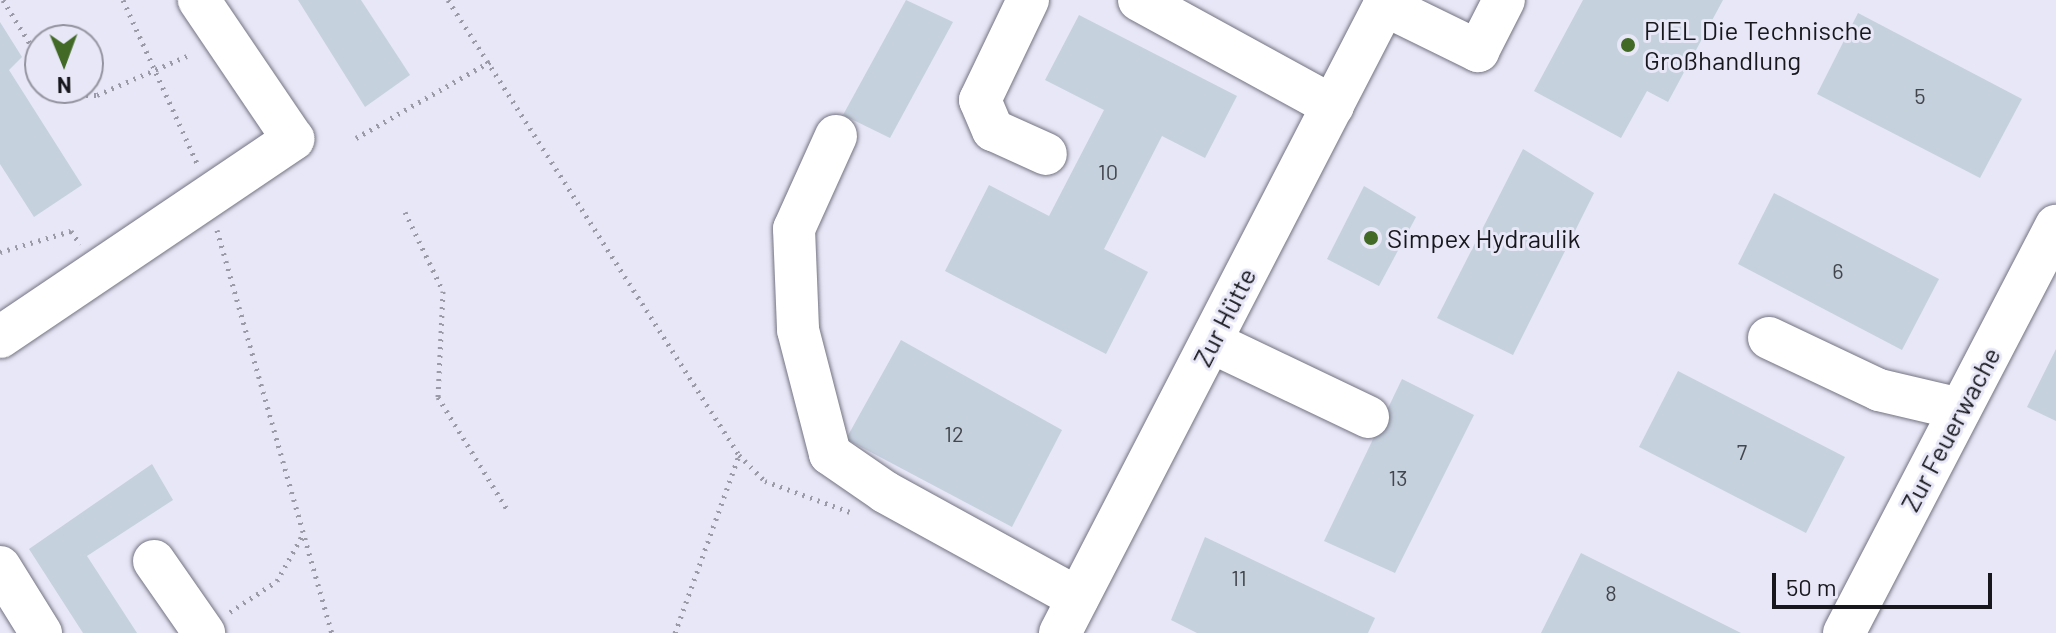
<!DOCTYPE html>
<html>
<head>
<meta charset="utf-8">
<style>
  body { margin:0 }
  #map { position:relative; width:2056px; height:633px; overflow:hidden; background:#e7e7f7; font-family:Barlow,sans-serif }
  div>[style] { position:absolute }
  .building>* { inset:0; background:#c6d1de }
  .path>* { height:5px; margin-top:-2.5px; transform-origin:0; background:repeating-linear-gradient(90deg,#9b9ba7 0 2px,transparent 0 8px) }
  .roads { filter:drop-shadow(0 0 2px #737382) drop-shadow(0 0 2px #737382) }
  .minor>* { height:42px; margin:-21px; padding:0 21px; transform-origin:21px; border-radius:21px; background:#fff }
  .dots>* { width:22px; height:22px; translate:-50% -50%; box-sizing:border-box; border:4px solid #e7e7f7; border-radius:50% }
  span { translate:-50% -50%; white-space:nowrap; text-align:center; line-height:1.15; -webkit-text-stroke:6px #e7e7f7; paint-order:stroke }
  .number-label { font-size:22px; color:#43464d }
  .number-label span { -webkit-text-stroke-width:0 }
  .poi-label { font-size:26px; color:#17171d }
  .left { translate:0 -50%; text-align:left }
  .street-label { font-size:26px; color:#17171d }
  .north { position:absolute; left:24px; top:24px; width:80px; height:80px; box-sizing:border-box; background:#e7e7f7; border:2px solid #9494a0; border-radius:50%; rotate:179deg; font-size:22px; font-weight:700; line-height:32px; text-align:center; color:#17171d }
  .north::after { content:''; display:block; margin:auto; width:28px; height:36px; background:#426a26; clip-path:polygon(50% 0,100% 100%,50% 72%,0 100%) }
  .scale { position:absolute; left:1772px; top:573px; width:220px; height:36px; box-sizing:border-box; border:4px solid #17171d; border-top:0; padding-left:10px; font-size:24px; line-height:28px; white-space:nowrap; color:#17171d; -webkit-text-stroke:6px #e7e7f7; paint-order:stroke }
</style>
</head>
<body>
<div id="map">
  <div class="building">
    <i style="clip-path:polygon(298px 0,361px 0,410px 75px,365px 107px)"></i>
    <i style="clip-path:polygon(906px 0,953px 22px,890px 138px,843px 115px)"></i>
    <i style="clip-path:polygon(1583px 0,1723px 0,1668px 102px,1647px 91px,1621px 138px,1534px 91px)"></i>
    <i style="clip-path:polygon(1858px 13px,2022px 99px,1980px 178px,1817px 94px)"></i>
    <i style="clip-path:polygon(1079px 15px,1237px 96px,1205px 158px,1162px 136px,1104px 249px,1148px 272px,1106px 354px,945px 271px,989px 185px,1049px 216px,1104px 110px,1045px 80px)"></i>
    <i style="clip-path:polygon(0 22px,22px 57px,9px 70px,82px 185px,34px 217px,0 164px)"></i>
    <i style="clip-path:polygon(1523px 149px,1594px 193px,1513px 355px,1437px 318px)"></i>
    <i style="clip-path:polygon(1364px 186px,1416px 217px,1379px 286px,1327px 259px)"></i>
    <i style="clip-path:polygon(1774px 193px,1939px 279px,1902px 350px,1738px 264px)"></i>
    <i style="clip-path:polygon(901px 340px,1062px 430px,1012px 527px,846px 439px)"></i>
    <i style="clip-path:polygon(2056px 349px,2056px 421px,2027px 407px)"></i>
    <i style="clip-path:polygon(1678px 371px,1845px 457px,1806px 533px,1639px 447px)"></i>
    <i style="clip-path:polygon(1402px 379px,1474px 415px,1395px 573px,1324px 541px)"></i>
    <i style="clip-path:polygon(152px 464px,173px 500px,87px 556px,137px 633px,83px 633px,29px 549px)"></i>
    <i style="clip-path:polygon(1205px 537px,1375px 618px,1368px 633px,1197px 633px,1171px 620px)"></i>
    <i style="clip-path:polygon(1581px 553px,1741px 633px,1541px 633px)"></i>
  </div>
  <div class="path">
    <i style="left:3px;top:0;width:70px;rotate:58.3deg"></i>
    <i style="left:123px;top:0;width:179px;rotate:65.6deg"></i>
    <i style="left:448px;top:0;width:540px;rotate:57.4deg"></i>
    <i style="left:739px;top:455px;width:37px;rotate:45deg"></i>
    <i style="left:765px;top:481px;width:90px;rotate:20deg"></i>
    <i style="left:57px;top:88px;width:9px;rotate:54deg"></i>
    <i style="left:62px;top:95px;width:35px"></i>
    <i style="left:97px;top:95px;width:98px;rotate:-23.4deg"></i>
    <i style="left:356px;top:138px;width:155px;rotate:-29.7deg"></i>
    <i style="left:405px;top:212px;width:88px;rotate:64.3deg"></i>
    <i style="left:443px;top:291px;width:106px;rotate:92.7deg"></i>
    <i style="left:438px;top:397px;width:134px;rotate:58.4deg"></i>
    <i style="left:217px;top:230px;width:419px;rotate:74.1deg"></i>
    <i style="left:0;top:252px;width:74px;rotate:-16.5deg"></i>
    <i style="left:71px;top:231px;width:16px;rotate:55deg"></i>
    <i style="left:230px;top:612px;width:56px;rotate:-33.4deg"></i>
    <i style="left:277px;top:581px;width:54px;rotate:-61deg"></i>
    <i style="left:675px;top:633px;width:189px;rotate:-70.2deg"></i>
  </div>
  <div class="roads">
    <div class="minor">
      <i style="left:1028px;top:0;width:111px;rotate:115.6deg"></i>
      <i style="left:980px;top:100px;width:33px;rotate:67deg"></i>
      <i style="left:993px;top:130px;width:58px;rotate:24.4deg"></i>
      <i style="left:1139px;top:0;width:221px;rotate:28.7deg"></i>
      <i style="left:1384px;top:5px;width:105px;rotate:26.1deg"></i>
      <i style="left:1478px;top:51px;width:57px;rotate:-63deg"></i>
      <i style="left:836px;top:136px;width:102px;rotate:114.3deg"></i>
      <i style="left:794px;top:229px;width:101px;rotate:87.7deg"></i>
      <i style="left:798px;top:330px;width:128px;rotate:75.5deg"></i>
      <i style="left:830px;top:454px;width:67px;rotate:34.6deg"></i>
      <i style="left:885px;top:492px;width:220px;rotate:28.8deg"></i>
      <i style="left:0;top:337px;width:354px;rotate:-34deg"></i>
      <i style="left:293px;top:139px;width:168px;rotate:-124.1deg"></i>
      <i style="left:1769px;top:338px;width:122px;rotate:25.3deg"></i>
      <i style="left:1879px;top:390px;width:83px;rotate:13.2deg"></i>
      <i style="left:1211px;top:342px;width:174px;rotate:25.5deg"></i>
      <i style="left:154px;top:561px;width:88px;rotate:55.2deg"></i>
      <i style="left:0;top:567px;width:78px;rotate:58.2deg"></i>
      <i style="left:1060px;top:633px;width:712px;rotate:-62.68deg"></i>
      <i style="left:1844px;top:633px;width:459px;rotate:-62.5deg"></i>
    </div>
  </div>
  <div class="dots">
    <i style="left:1628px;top:45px;background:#426a26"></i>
    <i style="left:1371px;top:238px;background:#426a26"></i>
  </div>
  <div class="number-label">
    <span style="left:1920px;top:96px">5</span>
    <span style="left:1108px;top:172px">10</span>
    <span style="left:1838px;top:271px">6</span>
    <span style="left:954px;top:434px">12</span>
    <span style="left:1742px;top:452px">7</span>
    <span style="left:1398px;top:478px">13</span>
    <span style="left:1239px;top:578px">11</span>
    <span style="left:1611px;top:593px">8</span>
  </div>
  <div class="poi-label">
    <span class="left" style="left:1644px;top:45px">PIEL Die Technische<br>Großhandlung</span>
    <span class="left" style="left:1387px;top:238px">Simpex Hydraulik</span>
  </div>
  <div class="street-label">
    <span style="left:1224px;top:317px;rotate:-63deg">Zur Hütte</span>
    <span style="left:1950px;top:429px;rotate:-62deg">Zur Feuerwache</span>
  </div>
  <div class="north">N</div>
  <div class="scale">50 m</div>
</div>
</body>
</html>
